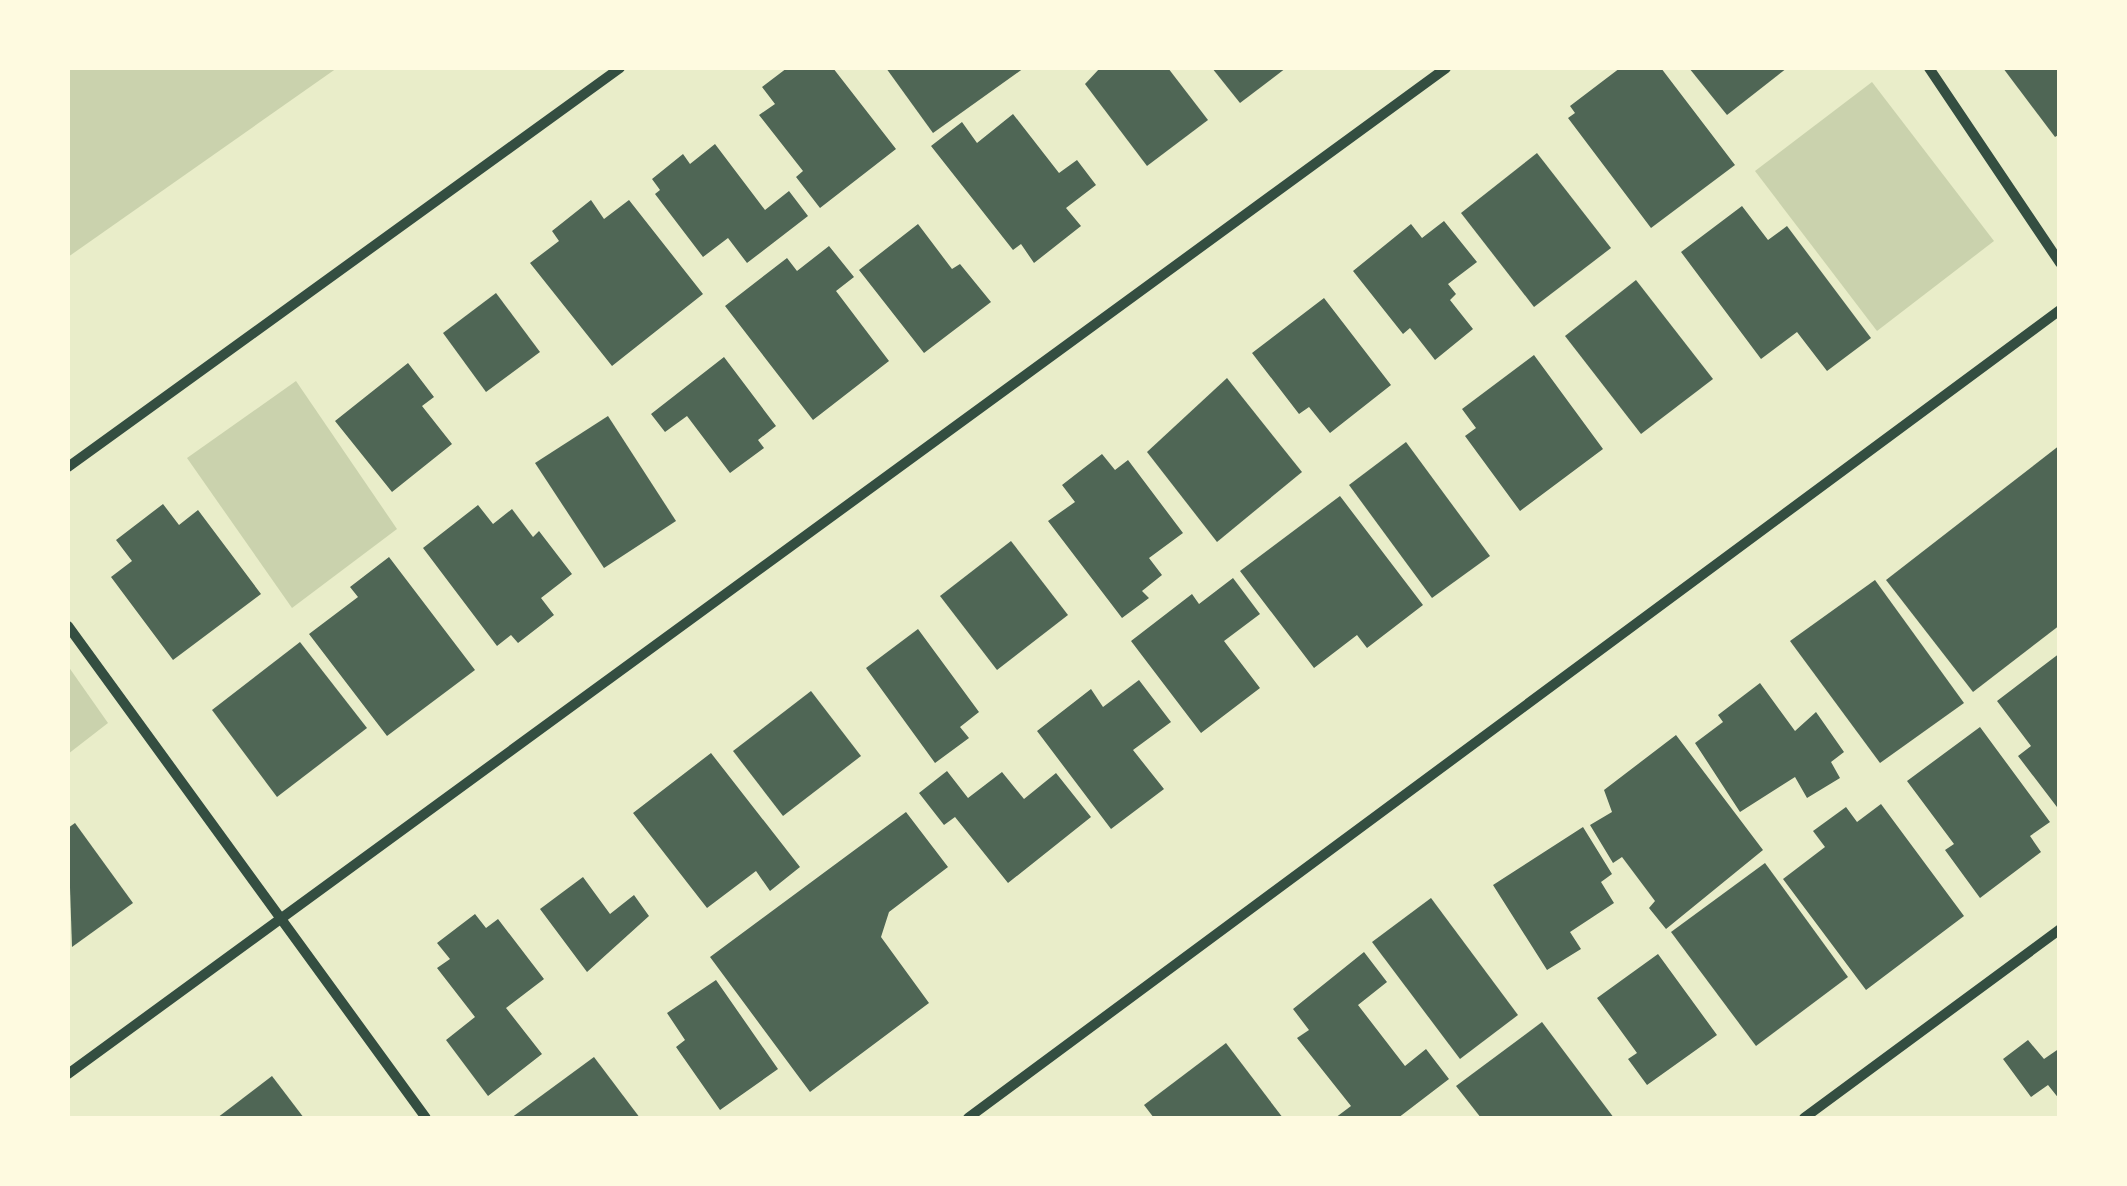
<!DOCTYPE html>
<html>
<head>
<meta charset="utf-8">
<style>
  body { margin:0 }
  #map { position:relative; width:2127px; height:1186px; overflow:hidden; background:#e9edc9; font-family:Ubuntu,sans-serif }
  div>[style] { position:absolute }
  .green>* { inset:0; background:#cad2ad }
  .building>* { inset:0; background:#4f6655 }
  .minor>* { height:10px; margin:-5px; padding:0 5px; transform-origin:5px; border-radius:5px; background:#344e41 }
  span { translate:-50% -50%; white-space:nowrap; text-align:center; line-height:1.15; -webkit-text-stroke:8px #fefae0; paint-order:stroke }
  .frame { position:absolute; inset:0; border:70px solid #fefae0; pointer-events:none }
</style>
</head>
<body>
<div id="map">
  <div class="green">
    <i style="clip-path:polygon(68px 68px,337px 68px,68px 257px)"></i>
    <i style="clip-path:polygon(1872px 82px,1994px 241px,1877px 331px,1755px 171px)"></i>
    <i style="clip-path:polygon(296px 381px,397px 529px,292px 608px,187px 458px)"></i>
    <i style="clip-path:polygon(68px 666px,108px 723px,68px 754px)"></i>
  </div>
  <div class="building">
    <i style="clip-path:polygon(787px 68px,833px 68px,896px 149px,820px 208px,796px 177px,803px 171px,759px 115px,775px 104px,762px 87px)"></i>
    <i style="clip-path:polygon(886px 68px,1024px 68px,933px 133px)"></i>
    <i style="clip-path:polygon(1100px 68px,1168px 68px,1208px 120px,1147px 166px,1085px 84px)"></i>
    <i style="clip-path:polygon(1212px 68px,1286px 68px,1240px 103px)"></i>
    <i style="clip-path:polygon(1620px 68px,1661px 68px,1735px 165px,1651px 228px,1568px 118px,1575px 113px,1570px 106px)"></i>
    <i style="clip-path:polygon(1689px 68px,1787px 68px,1727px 115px)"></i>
    <i style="clip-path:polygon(2003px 68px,2060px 68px,2060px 134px,2055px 137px)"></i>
    <i style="clip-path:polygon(1013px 114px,1059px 173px,1077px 160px,1096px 185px,1066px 208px,1081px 226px,1034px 263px,1021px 244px,1013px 250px,931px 146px,962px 122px,977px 143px)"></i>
    <i style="clip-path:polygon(715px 144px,765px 210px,789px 191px,808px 216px,747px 263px,728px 238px,703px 257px,655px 194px,660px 190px,652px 179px,683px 154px,690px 164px)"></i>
    <i style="clip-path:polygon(1537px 153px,1611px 248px,1534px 307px,1461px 213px)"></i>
    <i style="clip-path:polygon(591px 200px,604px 219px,629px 200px,703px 294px,612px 366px,530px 263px,559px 241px,552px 231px)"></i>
    <i style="clip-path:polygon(1742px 206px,1768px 240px,1787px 226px,1871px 338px,1827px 371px,1797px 332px,1761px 359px,1681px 252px)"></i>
    <i style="clip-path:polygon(1444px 221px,1477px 262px,1448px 284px,1456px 294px,1450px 300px,1473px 329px,1435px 360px,1410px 328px,1403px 334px,1353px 271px,1411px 224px,1422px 238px)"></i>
    <i style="clip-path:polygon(918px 224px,952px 269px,960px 264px,991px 302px,924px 353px,859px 270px)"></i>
    <i style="clip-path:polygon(829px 246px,854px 277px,836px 291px,889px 361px,813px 420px,725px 306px,787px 258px,797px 271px)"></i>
    <i style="clip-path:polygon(1636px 280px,1713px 379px,1641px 434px,1565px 336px)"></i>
    <i style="clip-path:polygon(496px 293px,540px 352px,486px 392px,443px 333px)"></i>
    <i style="clip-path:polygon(1324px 298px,1391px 385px,1330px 433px,1309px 407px,1299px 414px,1252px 353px)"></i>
    <i style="clip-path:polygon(1534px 355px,1603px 449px,1520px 511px,1465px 436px,1476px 428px,1462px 409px)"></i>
    <i style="clip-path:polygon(724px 357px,776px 426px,758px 440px,764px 448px,730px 473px,687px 416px,665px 432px,651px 414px)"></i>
    <i style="clip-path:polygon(408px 363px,434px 397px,422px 406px,452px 444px,392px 492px,335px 421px)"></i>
    <i style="clip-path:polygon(1227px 378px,1302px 472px,1217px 542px,1147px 452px)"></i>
    <i style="clip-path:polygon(608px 416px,676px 521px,604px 568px,535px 463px)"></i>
    <i style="clip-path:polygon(1406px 442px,1490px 556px,1432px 598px,1349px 485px)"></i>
    <i style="clip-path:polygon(2060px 445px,2060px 625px,1973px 692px,1886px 580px)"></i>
    <i style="clip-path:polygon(1102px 454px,1115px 470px,1128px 460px,1183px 533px,1149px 558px,1162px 575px,1142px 591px,1149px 598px,1122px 618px,1048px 521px,1075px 502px,1062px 485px)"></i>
    <i style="clip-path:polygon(1340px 496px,1423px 605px,1367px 648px,1357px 635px,1314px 668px,1240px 571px)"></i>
    <i style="clip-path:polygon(163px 504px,179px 525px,198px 510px,261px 594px,173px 660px,111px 577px,132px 561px,116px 540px)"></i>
    <i style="clip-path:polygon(478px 505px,493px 524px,512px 509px,533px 537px,539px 531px,572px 574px,541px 598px,554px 615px,518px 643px,511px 635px,497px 646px,423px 548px)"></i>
    <i style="clip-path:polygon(1011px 541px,1068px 615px,997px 670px,940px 596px)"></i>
    <i style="clip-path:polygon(389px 557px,475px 670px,387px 736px,309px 634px,358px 597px,350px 587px)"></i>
    <i style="clip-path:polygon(1233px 578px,1260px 614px,1224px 641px,1260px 688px,1201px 733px,1131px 641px,1192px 594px,1199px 604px)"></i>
    <i style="clip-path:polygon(1875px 580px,1964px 703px,1880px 763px,1790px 641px)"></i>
    <i style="clip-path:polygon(918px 629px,979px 712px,960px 727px,969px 738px,935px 763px,866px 668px)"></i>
    <i style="clip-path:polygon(300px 642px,367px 728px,277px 797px,212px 710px)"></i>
    <i style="clip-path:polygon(2060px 653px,2060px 811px,2018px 756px,2031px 746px,1997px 701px)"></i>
    <i style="clip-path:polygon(1139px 680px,1171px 722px,1133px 750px,1164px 789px,1111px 829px,1037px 731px,1091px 689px,1103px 707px)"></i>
    <i style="clip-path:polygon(1760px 683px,1795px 731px,1816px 712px,1844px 752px,1831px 762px,1840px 778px,1807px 798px,1795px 777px,1740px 812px,1695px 743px,1723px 722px,1718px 715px)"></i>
    <i style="clip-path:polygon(811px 691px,861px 756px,783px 816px,733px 751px)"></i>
    <i style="clip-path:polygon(1980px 727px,2050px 822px,2030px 836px,2041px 852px,1980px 898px,1945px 850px,1954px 844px,1907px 781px)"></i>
    <i style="clip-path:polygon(1676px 735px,1763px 850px,1666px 929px,1649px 908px,1655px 901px,1622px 857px,1613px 863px,1590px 825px,1612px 812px,1604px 790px)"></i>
    <i style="clip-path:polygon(711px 753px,800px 867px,770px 891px,756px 871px,707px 908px,633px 813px)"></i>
    <i style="clip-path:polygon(947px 771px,968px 798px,1002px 772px,1024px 799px,1056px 773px,1091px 817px,1008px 883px,955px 817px,944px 825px,919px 793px)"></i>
    <i style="clip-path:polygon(1881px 804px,1964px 916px,1866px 990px,1783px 879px,1825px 847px,1813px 831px,1846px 807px,1857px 822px)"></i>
    <i style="clip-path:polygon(906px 812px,948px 867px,889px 912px,881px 937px,929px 1003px,810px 1092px,710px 957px)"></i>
    <i style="clip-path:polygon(75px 823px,133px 903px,72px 947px,68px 828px)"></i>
    <i style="clip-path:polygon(1583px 827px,1612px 874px,1601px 882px,1614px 903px,1570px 932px,1581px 949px,1547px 970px,1493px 885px)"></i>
    <i style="clip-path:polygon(1765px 863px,1848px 977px,1756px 1046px,1671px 932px)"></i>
    <i style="clip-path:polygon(583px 877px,610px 914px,634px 895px,649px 916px,587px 972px,540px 909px)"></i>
    <i style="clip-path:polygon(1431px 898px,1518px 1015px,1460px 1059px,1372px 942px)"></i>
    <i style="clip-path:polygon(475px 914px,486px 928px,498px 919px,544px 979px,506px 1008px,542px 1054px,488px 1096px,446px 1040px,475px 1017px,437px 968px,450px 959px,437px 943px)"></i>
    <i style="clip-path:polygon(1364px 952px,1387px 982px,1358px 1005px,1405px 1066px,1426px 1049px,1449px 1079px,1398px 1118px,1335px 1118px,1351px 1106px,1297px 1038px,1309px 1030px,1293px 1009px)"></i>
    <i style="clip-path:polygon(1658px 954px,1717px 1035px,1647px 1085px,1628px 1059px,1637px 1053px,1597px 998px)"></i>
    <i style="clip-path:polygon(716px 980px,778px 1069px,720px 1110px,676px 1047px,685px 1040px,667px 1013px)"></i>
    <i style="clip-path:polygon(1542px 1022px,1614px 1118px,1481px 1118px,1456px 1086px)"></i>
    <i style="clip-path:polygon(2028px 1040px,2044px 1059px,2060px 1048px,2060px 1100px,2048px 1085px,2031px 1097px,2003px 1059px)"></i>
    <i style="clip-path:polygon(1226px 1043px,1283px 1118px,1154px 1118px,1144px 1105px)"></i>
    <i style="clip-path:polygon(594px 1057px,640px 1118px,511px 1118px)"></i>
    <i style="clip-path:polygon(272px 1076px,304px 1118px,217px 1118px)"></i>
  </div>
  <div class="minor">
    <i style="left:1929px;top:68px;width:235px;rotate:56.1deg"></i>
    <i style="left:68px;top:467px;width:681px;rotate:-35.86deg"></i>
    <i style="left:68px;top:626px;width:608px;rotate:53.96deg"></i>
    <i style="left:68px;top:1074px;width:1706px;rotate:-36.13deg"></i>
    <i style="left:968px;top:1118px;width:1358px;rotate:-36.5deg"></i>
    <i style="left:1804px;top:1118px;width:318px;rotate:-36.4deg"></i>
  </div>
  <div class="frame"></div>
</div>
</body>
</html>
